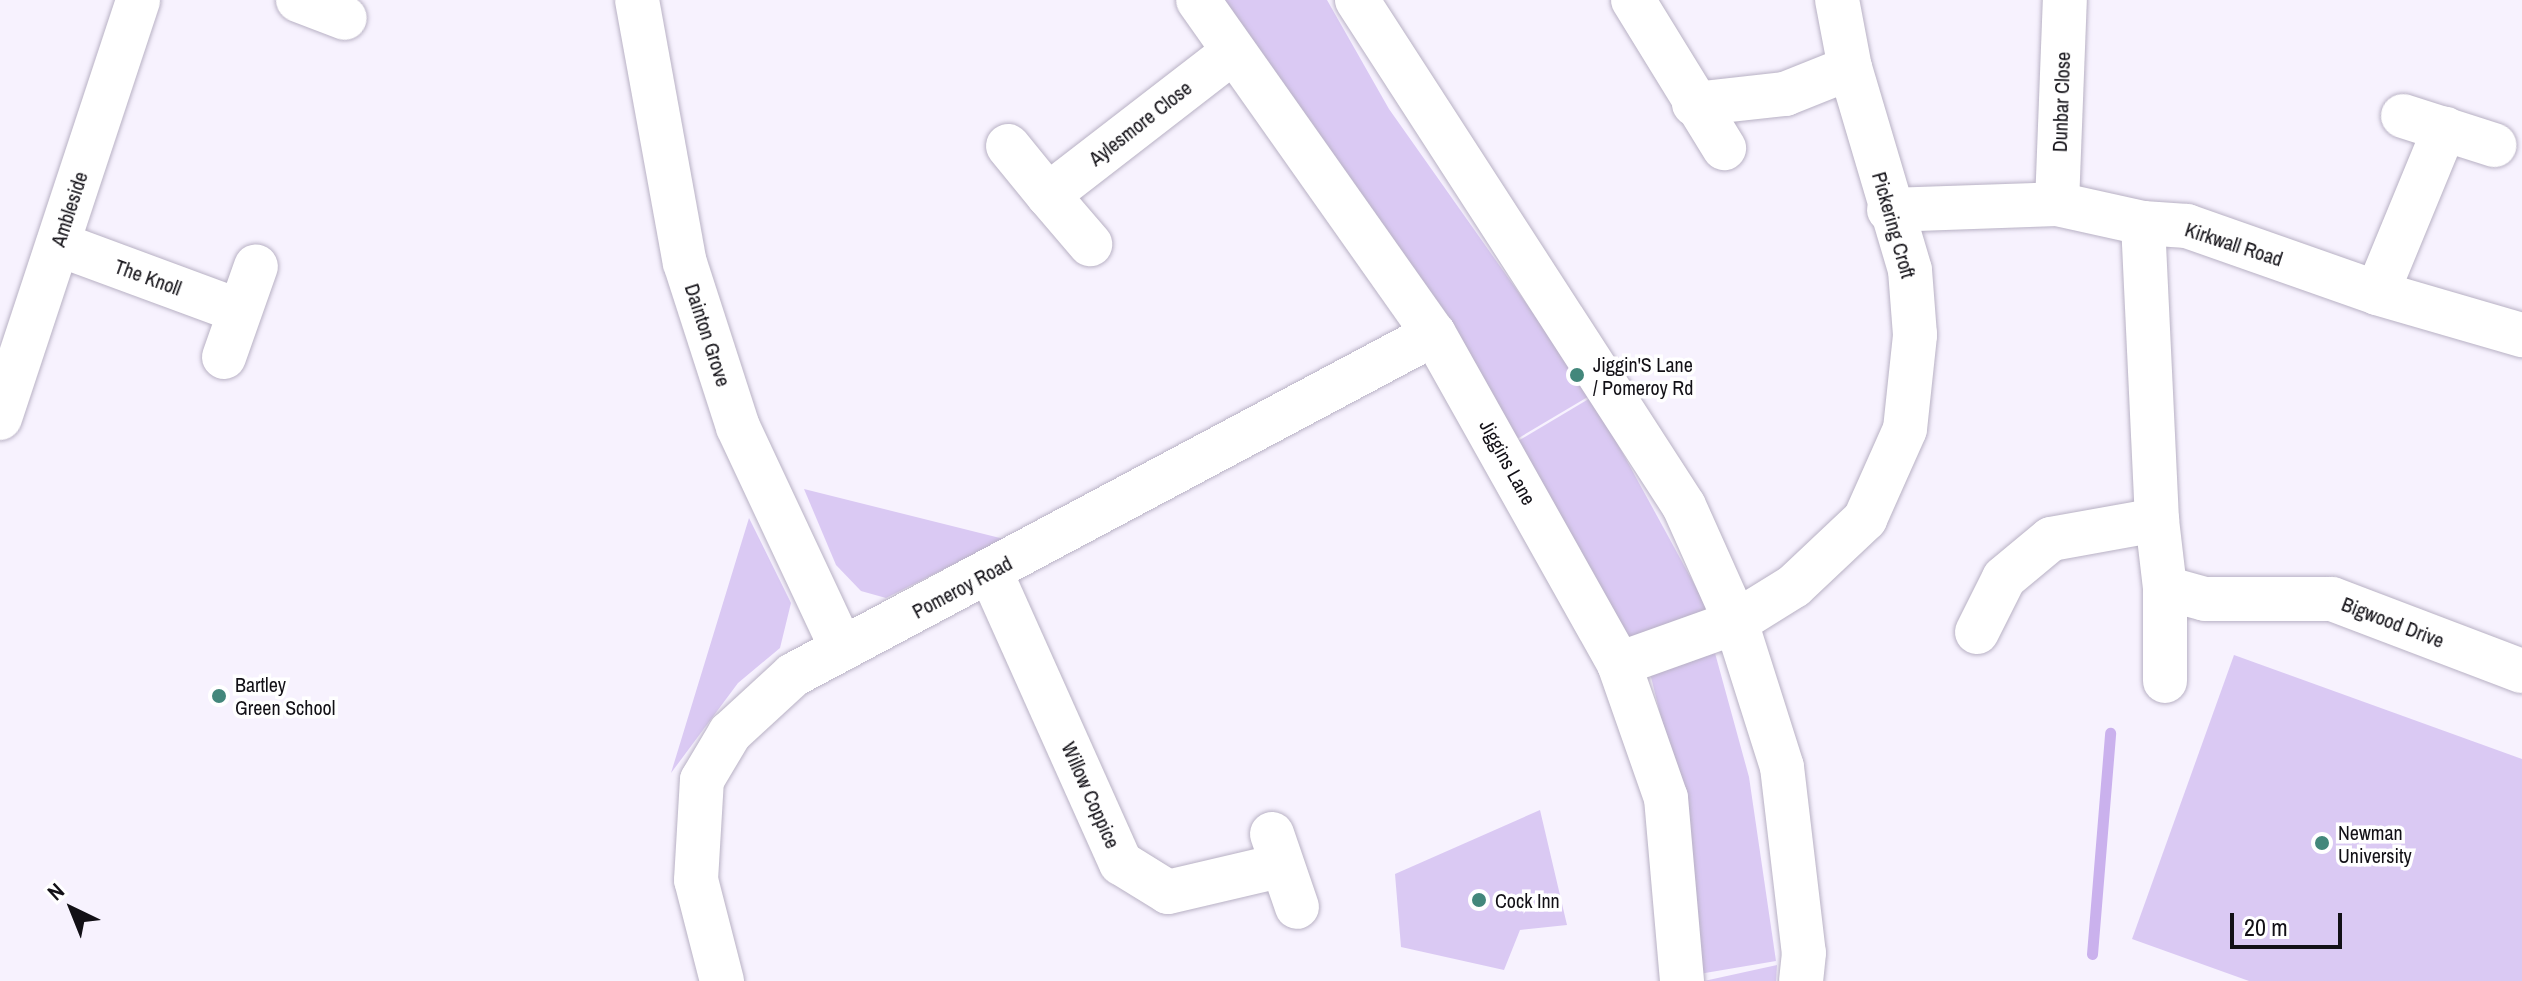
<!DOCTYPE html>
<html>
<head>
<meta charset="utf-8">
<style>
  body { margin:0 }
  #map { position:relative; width:2522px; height:981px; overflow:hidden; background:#f7f2fe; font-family:"Archivo Narrow",sans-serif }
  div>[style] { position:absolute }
  .green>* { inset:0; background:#dac9f3 }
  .stream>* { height:11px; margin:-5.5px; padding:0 5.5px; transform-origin:5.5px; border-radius:5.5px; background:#cab1ed }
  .roads { filter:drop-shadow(0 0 2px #b8b1c4) drop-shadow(0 0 2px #b8b1c4) }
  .minor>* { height:44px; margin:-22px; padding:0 22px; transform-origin:22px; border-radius:22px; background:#fff }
  .dots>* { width:22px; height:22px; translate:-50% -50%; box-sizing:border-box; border:4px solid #fff; border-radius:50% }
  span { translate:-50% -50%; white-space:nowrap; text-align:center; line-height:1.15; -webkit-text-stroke:7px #fff; paint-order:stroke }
  .street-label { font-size:20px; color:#121016 }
  .poi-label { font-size:20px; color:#121016 }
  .left { translate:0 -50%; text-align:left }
  .north { position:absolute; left:32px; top:869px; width:80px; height:80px; -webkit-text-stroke:6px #fff; paint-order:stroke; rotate:317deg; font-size:22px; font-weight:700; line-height:32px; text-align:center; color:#121016 }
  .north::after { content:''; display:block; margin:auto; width:28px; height:36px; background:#121016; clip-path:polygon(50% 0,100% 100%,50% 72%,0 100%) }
  .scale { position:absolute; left:2230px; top:913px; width:112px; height:36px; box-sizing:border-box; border:4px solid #121016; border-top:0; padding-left:10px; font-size:24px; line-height:28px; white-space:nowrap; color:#121016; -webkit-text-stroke:6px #fff; paint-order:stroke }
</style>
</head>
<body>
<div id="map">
  <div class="green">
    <i style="clip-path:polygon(1218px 0,1327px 0,1389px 109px,1591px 395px,1517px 439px)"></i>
    <i style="clip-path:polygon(1592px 397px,1715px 622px,1625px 650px,1518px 441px)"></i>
    <i style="clip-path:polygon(804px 489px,1004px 539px,886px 598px,861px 591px,836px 565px)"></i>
    <i style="clip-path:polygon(749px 518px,791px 603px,780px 648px,738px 683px,671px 773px)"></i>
    <i style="clip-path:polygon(1715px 653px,1749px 777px,1776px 961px,1699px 974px,1683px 806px,1650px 673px)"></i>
    <i style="clip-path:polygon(2234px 655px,2522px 759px,2522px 981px,2249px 981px,2132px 939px)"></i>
    <i style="clip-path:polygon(1540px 810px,1567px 925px,1520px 930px,1504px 970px,1401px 947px,1395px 874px)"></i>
    <i style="clip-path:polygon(1777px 965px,1776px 981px,1704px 981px)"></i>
  </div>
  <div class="stream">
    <i style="left:2092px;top:954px;width:222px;rotate:-85.3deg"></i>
  </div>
  <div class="roads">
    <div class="minor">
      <i style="left:298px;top:0;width:50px;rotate:21deg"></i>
      <i style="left:637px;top:0;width:267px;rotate:79.7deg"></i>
      <i style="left:685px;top:263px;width:172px;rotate:72.1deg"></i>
      <i style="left:738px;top:427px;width:245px;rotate:64.9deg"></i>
      <i style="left:1198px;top:0;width:409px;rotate:54.8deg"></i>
      <i style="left:1434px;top:334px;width:378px;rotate:60.7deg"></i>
      <i style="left:1619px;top:664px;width:142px;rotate:70.7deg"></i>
      <i style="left:1666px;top:798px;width:184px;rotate:85deg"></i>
      <i style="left:1357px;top:0;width:602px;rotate:57.13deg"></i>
      <i style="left:1684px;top:506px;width:127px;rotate:65.9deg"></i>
      <i style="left:1736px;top:622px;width:152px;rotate:72.4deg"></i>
      <i style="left:1782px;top:767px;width:187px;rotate:83.3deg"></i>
      <i style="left:1804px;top:953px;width:28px;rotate:96deg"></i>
      <i style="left:1633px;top:0;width:174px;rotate:58.4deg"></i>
      <i style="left:1694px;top:104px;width:92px;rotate:-6.3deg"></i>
      <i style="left:1785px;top:94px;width:70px;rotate:-21.8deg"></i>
      <i style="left:2403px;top:116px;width:96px;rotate:17.7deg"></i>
      <i style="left:1008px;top:146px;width:63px;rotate:50.8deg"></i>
      <i style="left:1048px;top:195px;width:234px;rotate:-37.7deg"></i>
      <i style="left:1048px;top:195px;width:65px;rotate:49.4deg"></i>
      <i style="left:2057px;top:204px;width:204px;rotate:-87.8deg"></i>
      <i style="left:1889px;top:210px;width:168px;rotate:-2deg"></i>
      <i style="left:2057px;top:204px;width:88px;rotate:12.5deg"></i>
      <i style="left:2143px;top:223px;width:44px;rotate:3.9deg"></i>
      <i style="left:2187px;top:226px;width:201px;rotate:19.4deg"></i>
      <i style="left:2377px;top:293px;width:151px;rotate:16.2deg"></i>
      <i style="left:2143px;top:223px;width:297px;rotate:87.3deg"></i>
      <i style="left:2157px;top:520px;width:68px;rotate:83.3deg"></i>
      <i style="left:2165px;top:588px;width:93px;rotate:90deg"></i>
      <i style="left:58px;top:244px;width:193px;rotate:20.3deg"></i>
      <i style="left:2377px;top:293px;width:178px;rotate:-67.6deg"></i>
      <i style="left:224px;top:357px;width:96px;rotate:-70.6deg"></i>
      <i style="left:0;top:418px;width:440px;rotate:-71.7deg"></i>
      <i style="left:991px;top:573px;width:318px;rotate:65.9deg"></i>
      <i style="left:1121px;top:863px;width:55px;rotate:31.7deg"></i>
      <i style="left:1168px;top:892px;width:114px;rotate:-13.2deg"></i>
      <i style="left:2165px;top:588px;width:41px;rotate:15.4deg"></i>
      <i style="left:2205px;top:599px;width:127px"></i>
      <i style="left:2332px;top:599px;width:203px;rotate:20.8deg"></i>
      <i style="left:1977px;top:632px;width:60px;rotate:-63.4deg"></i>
      <i style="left:2004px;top:578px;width:61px;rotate:-39.7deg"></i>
      <i style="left:2051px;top:539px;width:108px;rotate:-10.2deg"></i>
      <i style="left:1619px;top:664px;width:124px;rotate:-19.7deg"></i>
      <i style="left:1736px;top:622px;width:68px;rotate:-31.8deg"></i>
      <i style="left:1794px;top:586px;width:98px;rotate:-43.3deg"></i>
      <i style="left:1865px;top:519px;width:98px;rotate:-66deg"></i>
      <i style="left:1905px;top:429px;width:95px;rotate:-83.9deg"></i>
      <i style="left:1915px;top:335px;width:65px;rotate:-94.4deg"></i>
      <i style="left:1910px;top:270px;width:211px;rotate:-106.5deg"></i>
      <i style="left:1850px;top:68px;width:69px;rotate:-100.8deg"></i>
      <i style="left:1272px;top:834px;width:77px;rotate:71.1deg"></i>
      <i style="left:722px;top:981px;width:104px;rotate:-104.4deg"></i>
      <i style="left:696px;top:880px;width:100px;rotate:-86.6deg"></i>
      <i style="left:702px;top:780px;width:55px;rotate:-59.2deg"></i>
      <i style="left:730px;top:733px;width:86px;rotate:-42.6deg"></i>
      <i style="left:793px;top:675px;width:726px;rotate:-28.01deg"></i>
    </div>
  </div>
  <div class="dots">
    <i style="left:1577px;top:375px;background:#43877b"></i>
    <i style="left:219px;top:696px;background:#43877b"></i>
    <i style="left:2322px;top:843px;background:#43877b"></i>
    <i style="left:1479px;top:900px;background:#43877b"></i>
  </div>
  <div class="street-label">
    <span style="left:2061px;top:102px;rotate:-88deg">Dunbar Close</span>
    <span style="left:1140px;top:123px;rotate:-38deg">Aylesmore Close</span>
    <span style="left:69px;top:209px;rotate:-72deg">Ambleside</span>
    <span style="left:1894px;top:225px;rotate:74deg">Pickering Croft</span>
    <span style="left:2234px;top:244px;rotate:18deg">Kirkwall Road</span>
    <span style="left:148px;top:277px;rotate:20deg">The Knoll</span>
    <span style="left:708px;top:335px;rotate:72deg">Dainton Grove</span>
    <span style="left:1508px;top:462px;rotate:61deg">Jiggins Lane</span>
    <span style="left:962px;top:587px;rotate:-28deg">Pomeroy Road</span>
    <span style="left:2393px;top:622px;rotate:21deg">Bigwood Drive</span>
    <span style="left:1091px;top:795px;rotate:66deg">Willow Coppice</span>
  </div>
  <div class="poi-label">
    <span class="left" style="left:1593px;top:376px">Jiggin'S Lane<br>/ Pomeroy Rd</span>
    <span class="left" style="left:235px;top:696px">Bartley<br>Green School</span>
    <span class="left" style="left:2338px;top:844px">Newman<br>University</span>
    <span class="left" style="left:1495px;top:900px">Cock Inn</span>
  </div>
  <div class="north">N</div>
  <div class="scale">20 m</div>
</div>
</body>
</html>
